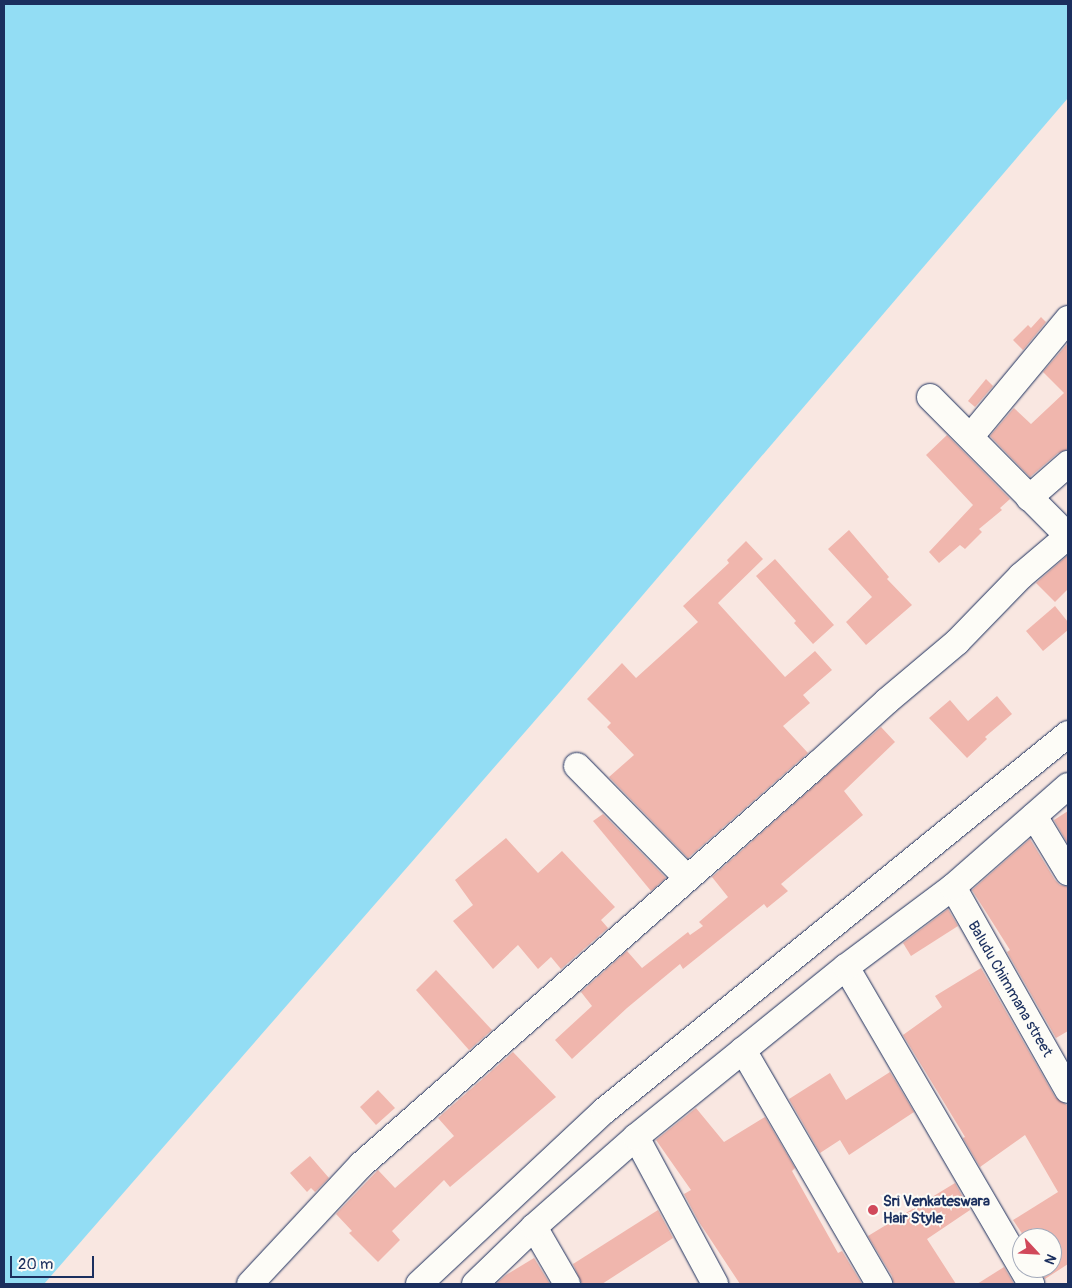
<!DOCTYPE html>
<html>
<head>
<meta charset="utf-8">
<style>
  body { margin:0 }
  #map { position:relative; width:1072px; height:1288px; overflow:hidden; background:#f9e7e1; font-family:Pangolin,sans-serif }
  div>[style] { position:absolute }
  .water>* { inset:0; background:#93ddf4 }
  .building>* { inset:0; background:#f0b6ad }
  .roads { filter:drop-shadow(0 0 1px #1b2f5e) drop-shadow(0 0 1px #1b2f5e) }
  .minor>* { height:26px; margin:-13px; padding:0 13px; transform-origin:13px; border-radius:13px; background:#fdfcf7 }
  .dots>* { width:14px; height:14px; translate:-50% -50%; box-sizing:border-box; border:2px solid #fdfcf7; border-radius:50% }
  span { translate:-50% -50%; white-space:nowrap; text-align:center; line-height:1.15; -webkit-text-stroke:4px #fdfcf7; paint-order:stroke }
  .street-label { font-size:15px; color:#1b2f5e }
  .poi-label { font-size:15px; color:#1b2f5e; font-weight:700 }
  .left { translate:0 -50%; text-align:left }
  .frame { position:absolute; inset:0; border:5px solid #1b2f5e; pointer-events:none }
  .north { position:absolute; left:1012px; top:1228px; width:50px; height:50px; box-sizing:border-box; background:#fdfcf7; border:1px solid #a3aaba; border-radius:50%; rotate:115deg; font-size:14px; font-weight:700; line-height:20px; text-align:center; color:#1b2f5e }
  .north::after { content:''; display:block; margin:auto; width:18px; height:22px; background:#d1495b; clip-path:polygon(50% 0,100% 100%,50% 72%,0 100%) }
  .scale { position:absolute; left:10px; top:1256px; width:84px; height:22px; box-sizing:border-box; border:2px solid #1b2f5e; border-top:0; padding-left:6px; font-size:15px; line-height:18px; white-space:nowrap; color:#1b2f5e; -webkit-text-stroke:4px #fdfcf7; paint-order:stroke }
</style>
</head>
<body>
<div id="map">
  <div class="water">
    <i style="clip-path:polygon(4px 4px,1068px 4px,1068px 98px,559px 693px,44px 1284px,4px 1284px)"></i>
  </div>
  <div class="building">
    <i style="clip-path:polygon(1041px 317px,1046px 322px,1023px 350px,1013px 340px,1028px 325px,1031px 328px)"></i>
    <i style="clip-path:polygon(1068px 343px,1068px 449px,1058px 453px,1030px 477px,990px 436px,1014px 408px,1031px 424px,1064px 393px,1043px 372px)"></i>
    <i style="clip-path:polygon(986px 379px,993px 386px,975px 407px,968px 401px)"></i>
    <i style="clip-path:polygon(947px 435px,1010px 499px,1000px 508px,1002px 510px,979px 529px,982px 532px,965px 549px,960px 545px,939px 563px,929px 552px,973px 505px,926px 455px)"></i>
    <i style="clip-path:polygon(849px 530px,889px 577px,887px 579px,912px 605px,866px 645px,846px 622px,872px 597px,828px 549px)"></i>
    <i style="clip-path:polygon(746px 541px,763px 559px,718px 603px,785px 677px,815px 651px,832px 670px,803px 695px,810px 703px,783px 726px,808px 753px,688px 858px,609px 777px,634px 755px,607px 727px,611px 723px,587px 699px,622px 663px,636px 678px,698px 622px,683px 606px,729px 563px,727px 560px)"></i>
    <i style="clip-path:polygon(1068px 555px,1068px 589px,1055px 602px,1036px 583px)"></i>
    <i style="clip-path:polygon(775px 559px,834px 625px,813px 644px,794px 623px,796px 621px,756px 576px)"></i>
    <i style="clip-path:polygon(1055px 606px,1068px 622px,1068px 630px,1043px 651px,1026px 631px)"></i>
    <i style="clip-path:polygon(997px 696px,1012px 714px,985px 737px,987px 739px,967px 758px,929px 718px,950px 700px,968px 721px)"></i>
    <i style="clip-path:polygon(881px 727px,895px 742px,844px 791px,863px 815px,781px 884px,788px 891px,767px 908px,764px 904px,683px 969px,680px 964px,627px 1008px,572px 1059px,555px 1040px,592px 1006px,581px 992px,627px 951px,642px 968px,688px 932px,690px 935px,703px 926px,699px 922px,728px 897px,712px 877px)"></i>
    <i style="clip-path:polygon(1068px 811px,1068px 844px,1054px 820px)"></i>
    <i style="clip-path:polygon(603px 814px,666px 878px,651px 891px,593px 821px)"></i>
    <i style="clip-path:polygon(506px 838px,538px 873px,562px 851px,615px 907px,601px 920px,608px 928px,561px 969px,551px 957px,538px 969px,518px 945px,493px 969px,453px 921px,473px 905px,455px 880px)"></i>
    <i style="clip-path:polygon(1030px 839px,1055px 880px,1060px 885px,1068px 887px,1068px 1031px,1056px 1038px,1007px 952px,1010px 950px,972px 890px)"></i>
    <i style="clip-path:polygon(948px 909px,958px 926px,911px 956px,903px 943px)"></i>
    <i style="clip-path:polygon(981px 968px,1055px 1097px,1068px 1106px,1068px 1264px,1045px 1279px,1039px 1268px,1052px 1268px,1052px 1238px,1025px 1238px,1013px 1220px,1058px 1192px,1025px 1135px,980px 1167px,963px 1138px,965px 1137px,903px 1035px,942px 1007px,935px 996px)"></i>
    <i style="clip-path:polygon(436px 970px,492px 1030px,469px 1050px,416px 990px)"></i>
    <i style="clip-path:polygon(513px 1052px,556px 1097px,450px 1187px,444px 1180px,392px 1231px,400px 1240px,378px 1262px,349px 1233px,352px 1231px,336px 1214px,378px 1170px,395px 1188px,454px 1136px,438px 1118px)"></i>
    <i style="clip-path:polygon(890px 1072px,914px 1112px,849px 1155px,840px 1140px,820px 1153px,789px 1099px,830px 1073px,846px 1100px)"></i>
    <i style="clip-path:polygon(378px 1090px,395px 1108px,376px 1125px,360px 1107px)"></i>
    <i style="clip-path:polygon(696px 1108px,724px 1142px,765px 1117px,795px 1168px,792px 1171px,838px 1253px,842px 1251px,862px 1284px,740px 1284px,699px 1222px,684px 1194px,691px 1190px,656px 1140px)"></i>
    <i style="clip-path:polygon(310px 1156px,329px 1178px,315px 1192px,311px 1188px,307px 1192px,290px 1173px)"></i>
    <i style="clip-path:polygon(955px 1183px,970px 1210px,927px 1239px,956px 1284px,894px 1284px,892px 1276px,868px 1236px)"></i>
    <i style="clip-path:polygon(658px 1210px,673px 1238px,602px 1284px,582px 1284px,573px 1264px)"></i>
    <i style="clip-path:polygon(534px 1258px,550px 1284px,496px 1284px,506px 1275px)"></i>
    <i style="clip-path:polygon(1004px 1267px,1014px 1284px,977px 1284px)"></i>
  </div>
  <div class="roads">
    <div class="minor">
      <i style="left:930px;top:397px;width:196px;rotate:45.2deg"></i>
      <i style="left:971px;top:436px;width:152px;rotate:-50.3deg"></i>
      <i style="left:1029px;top:498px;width:52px;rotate:-41.1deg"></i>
      <i style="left:577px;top:766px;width:157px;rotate:45.5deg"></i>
      <i style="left:1034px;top:816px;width:66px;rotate:58.7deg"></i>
      <i style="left:953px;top:887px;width:233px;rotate:60.5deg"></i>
      <i style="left:846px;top:967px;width:367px;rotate:59.7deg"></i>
      <i style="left:743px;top:1050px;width:271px;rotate:59.8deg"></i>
      <i style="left:636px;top:1137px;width:167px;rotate:61.7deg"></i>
      <i style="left:534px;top:1227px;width:66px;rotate:59.9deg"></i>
      <i style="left:250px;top:1284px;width:163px;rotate:-47deg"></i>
      <i style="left:361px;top:1165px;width:608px;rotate:-41.27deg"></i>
      <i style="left:818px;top:764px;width:93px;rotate:-42.4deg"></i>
      <i style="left:887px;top:701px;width:92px;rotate:-40.1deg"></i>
      <i style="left:957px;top:642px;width:92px;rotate:-45.9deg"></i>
      <i style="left:1021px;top:576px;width:62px;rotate:-40.4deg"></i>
      <i style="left:419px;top:1284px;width:253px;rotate:-43.1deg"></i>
      <i style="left:604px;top:1111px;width:598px;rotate:-39.09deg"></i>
      <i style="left:475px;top:1284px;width:82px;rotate:-44deg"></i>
      <i style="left:534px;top:1227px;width:136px;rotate:-41.4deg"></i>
      <i style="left:636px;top:1137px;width:270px;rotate:-39deg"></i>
      <i style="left:846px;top:967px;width:134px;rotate:-36.8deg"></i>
      <i style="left:953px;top:887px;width:153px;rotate:-41.3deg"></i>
    </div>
  </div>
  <div class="dots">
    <i style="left:873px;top:1210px;background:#d1495b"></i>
  </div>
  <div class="street-label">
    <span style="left:1010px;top:989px;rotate:60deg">Baludu Chimmana street</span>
  </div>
  <div class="poi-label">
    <span class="left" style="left:883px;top:1210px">Sri Venkateswara<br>Hair Style</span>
  </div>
  <div class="frame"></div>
  <div class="north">N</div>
  <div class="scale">20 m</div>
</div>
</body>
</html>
